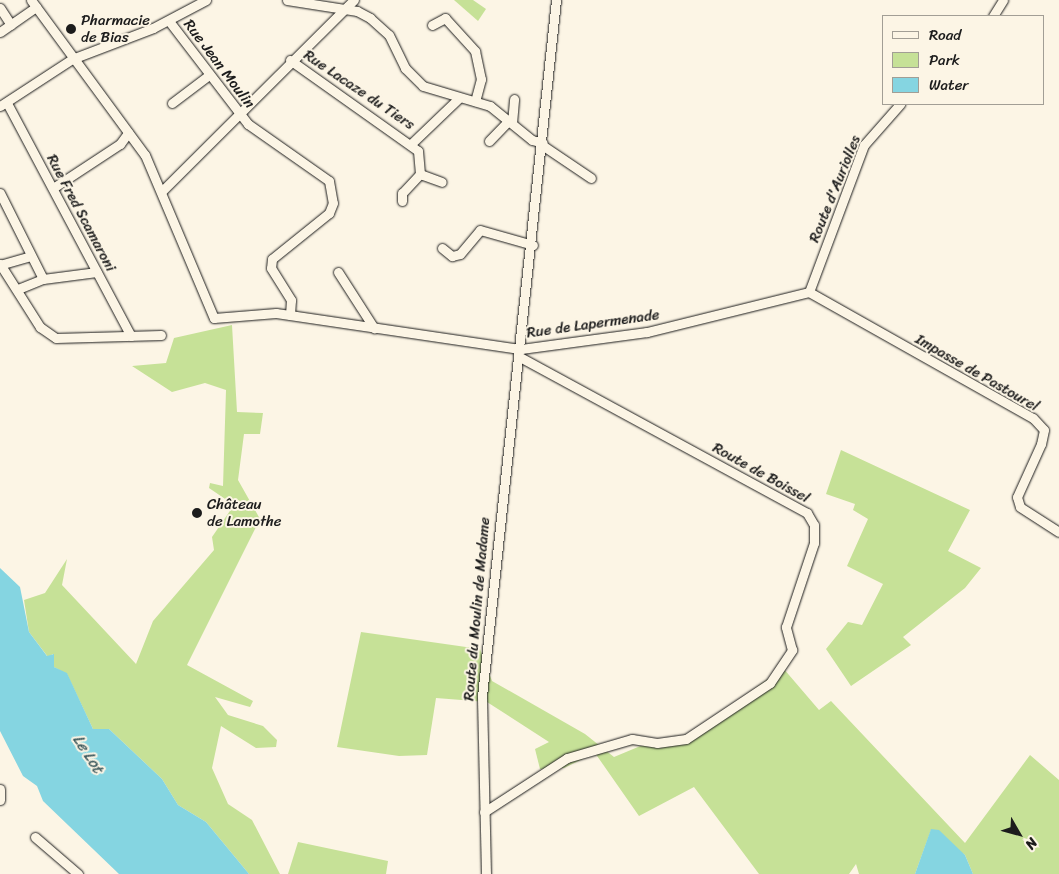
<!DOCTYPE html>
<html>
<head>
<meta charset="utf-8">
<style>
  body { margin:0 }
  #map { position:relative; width:1059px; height:874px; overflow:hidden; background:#fcf5e5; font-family:Sriracha,sans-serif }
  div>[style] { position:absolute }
  .green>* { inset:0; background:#c6e197 }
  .water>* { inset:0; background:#85d5e1 }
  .roads { filter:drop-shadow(0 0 1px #1c1c1c) drop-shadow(0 0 1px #1c1c1c) }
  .minor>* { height:9px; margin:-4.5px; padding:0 4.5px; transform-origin:4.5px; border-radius:4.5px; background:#fcf5e5 }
  .dots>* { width:14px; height:14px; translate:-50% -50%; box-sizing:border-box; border:2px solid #fcf5e5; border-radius:50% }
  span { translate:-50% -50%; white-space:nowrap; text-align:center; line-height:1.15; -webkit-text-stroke:4px #fcf5e5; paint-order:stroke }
  .poi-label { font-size:15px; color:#1c1c1c }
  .left { translate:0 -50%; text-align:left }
  .street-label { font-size:15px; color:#1c1c1c }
  .water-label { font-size:16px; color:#415d61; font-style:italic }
  .legend { position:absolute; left:882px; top:15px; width:162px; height:90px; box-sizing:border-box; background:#fcf5e5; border:1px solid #a29e95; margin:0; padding:6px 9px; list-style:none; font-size:15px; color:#1c1c1c }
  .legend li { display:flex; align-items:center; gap:10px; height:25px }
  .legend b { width:25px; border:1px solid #a29e95 }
  .north { position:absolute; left:994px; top:809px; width:50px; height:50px; -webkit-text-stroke:4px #fcf5e5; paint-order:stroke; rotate:128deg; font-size:14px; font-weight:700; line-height:20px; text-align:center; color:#1c1c1c }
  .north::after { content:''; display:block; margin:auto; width:18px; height:22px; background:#1c1c1c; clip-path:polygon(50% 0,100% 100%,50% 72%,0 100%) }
</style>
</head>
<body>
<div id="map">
  <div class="green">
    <i style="clip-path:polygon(454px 0,473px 0,486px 9px,478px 21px)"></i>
    <i style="clip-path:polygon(232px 325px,237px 412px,263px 413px,260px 434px,244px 434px,238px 480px,260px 519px,187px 665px,253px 701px,250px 707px,215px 697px,228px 715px,263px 726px,277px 740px,276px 747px,256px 748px,221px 726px,212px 768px,228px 804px,252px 820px,280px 874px,249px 874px,206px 822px,178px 805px,162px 779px,109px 729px,93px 729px,67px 674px,54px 667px,53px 654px,48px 657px,29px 632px,24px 600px,45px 593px,67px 559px,62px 585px,136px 664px,153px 621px,214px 550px,212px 537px,234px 505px,209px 488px,210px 483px,223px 486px,226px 390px,205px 383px,172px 392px,132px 366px,166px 363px,174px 338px)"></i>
    <i style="clip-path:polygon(841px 450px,970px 510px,948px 551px,981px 568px,965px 588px,903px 637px,911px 645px,851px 686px,826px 649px,848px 622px,862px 625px,883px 584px,847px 566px,868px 519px,853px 510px,855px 504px,826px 494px)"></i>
    <i style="clip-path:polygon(361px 632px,480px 649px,492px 681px,585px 734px,614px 757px,650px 742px,683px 741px,783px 668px,819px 710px,831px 701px,965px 843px,1030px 755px,1059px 780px,1059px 874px,973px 874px,965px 855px,931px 830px,915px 874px,859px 874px,856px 864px,849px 874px,759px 874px,694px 787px,639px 816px,595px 753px,564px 768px,540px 769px,535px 749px,549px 742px,487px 702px,436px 698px,427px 755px,399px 756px,337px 747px)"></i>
    <i style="clip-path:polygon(298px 842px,388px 861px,386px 874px,288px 874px)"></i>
  </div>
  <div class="water">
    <i style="clip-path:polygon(0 568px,20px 587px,29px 632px,47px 656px,54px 654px,54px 667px,67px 673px,93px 729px,109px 729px,162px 779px,178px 805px,206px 822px,249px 874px,119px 874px,43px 801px,37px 786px,23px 776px,0 731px)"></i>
    <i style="clip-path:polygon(931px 829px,939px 830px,965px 855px,973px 874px,915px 874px)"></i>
  </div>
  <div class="roads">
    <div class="minor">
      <i style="left:31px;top:0;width:192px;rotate:53.7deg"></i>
      <i style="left:145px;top:155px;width:177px;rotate:67.1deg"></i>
      <i style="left:214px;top:318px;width:62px;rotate:-4.6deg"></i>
      <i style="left:276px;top:313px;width:248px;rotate:8.4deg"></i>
      <i style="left:521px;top:349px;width:127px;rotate:-7.7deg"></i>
      <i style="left:647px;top:332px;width:167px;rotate:-13.9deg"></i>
      <i style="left:287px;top:0;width:71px;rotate:8.9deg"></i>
      <i style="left:357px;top:11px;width:15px;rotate:28deg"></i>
      <i style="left:370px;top:18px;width:25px;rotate:42deg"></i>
      <i style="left:389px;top:35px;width:37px;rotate:64deg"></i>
      <i style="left:405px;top:68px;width:25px;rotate:45deg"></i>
      <i style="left:423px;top:86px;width:70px;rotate:16.6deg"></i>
      <i style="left:490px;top:106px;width:54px;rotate:39deg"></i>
      <i style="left:532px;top:140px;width:11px;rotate:15deg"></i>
      <i style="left:0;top:8px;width:20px;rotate:57deg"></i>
      <i style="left:993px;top:16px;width:19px;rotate:-58deg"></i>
      <i style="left:169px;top:21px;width:130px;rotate:52.5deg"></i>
      <i style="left:248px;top:124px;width:99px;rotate:35.1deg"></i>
      <i style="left:329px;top:181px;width:22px;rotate:80deg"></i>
      <i style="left:333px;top:203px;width:11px;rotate:112deg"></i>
      <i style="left:329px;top:213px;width:73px;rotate:141.1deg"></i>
      <i style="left:272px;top:259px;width:9px;rotate:96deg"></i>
      <i style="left:271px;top:268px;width:38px;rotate:58deg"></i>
      <i style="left:291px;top:300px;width:15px;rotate:94deg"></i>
      <i style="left:432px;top:25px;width:15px;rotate:-28deg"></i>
      <i style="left:445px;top:18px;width:45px;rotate:47.7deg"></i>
      <i style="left:475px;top:51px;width:29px;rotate:78deg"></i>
      <i style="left:481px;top:79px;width:23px;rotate:105deg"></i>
      <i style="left:0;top:32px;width:44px;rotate:-34.8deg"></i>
      <i style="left:290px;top:60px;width:157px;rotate:35.4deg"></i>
      <i style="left:418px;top:151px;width:23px;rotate:85deg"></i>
      <i style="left:420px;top:174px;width:26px;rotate:133deg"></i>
      <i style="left:402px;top:193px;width:8px;rotate:90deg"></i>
      <i style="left:7px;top:103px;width:264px;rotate:62deg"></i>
      <i style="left:172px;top:103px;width:46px;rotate:-37.1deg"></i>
      <i style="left:0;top:106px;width:86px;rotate:-33.1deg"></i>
      <i style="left:72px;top:59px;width:87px;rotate:-20.9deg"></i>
      <i style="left:153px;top:28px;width:60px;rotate:-27.8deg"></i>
      <i style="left:512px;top:123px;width:24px;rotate:-85deg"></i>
      <i style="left:489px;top:141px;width:29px;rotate:-46deg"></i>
      <i style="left:412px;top:143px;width:65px;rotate:-43.8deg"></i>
      <i style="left:542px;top:145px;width:59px;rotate:34deg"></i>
      <i style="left:420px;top:174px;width:23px;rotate:20deg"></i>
      <i style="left:53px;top:188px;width:80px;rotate:-33.3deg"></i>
      <i style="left:120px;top:144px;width:14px;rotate:-54deg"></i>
      <i style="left:162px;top:191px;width:271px;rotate:-44.9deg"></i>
      <i style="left:0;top:193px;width:96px;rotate:63.4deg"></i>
      <i style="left:43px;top:279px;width:54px;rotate:-7.4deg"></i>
      <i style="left:442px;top:248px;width:13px;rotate:39deg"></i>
      <i style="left:452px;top:256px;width:8px;rotate:-14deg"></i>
      <i style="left:460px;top:254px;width:31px;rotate:-50deg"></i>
      <i style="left:480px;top:230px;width:55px;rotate:15.8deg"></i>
      <i style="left:0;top:264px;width:75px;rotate:57.6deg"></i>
      <i style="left:40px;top:327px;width:19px;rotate:35deg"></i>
      <i style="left:56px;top:338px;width:105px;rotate:-1.6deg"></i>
      <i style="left:3px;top:264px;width:29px;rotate:-16deg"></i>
      <i style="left:338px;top:272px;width:67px;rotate:57.3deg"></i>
      <i style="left:18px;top:289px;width:27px;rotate:-22deg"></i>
      <i style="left:809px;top:292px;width:257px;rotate:29.4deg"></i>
      <i style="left:1033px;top:418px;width:16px;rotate:47deg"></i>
      <i style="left:1044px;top:430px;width:14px;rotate:102deg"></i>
      <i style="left:1041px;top:444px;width:58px;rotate:114.4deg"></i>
      <i style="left:1017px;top:497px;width:10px;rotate:73deg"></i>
      <i style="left:1020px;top:507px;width:46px;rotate:32.7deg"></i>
      <i style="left:809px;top:292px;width:157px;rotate:-69.5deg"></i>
      <i style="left:864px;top:145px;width:55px;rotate:-48.7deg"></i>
      <i style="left:0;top:789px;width:11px;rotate:90deg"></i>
      <i style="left:484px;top:812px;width:99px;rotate:-33deg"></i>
      <i style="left:567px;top:758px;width:68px;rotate:-16.3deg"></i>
      <i style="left:632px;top:739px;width:25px;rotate:9deg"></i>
      <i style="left:657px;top:743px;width:29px;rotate:-8deg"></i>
      <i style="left:686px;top:739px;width:101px;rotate:-33.7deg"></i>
      <i style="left:770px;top:683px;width:40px;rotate:-56deg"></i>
      <i style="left:792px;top:650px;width:24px;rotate:-105deg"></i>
      <i style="left:786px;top:627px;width:89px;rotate:-71.6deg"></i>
      <i style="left:814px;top:543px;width:18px;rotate:-90deg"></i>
      <i style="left:814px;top:525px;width:14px;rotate:-120deg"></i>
      <i style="left:807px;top:513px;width:327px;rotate:-151.5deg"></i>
      <i style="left:35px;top:837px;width:57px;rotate:40.7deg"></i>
      <i style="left:486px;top:874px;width:178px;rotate:-91.3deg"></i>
      <i style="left:482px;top:696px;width:700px;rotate:-83.93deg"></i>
    </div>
  </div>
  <div class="dots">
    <i style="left:71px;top:29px;background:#1c1c1c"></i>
    <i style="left:197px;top:513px;background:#1c1c1c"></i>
  </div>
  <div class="poi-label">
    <span class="left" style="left:81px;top:29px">Pharmacie<br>de Bias</span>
    <span class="left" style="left:207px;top:513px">Château<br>de Lamothe</span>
  </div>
  <div class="street-label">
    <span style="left:219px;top:64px;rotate:53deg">Rue Jean Moulin</span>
    <span style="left:359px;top:90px;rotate:34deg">Rue Lacaze du Tiers</span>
    <span style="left:835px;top:189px;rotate:-68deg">Route d'Auriolles</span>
    <span style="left:81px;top:213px;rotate:62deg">Rue Fred Scamaroni</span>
    <span style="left:593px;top:324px;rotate:-8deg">Rue de Lapermenade</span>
    <span style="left:977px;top:373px;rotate:30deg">Impasse de Pastourel</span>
    <span style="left:761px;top:473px;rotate:29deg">Route de Boissel</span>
    <span style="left:477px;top:609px;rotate:-85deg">Route du Moulin de Madame</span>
  </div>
  <div class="water-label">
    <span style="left:88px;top:754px;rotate:57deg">Le Lot</span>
  </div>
  <ul class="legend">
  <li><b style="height:6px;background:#fcf5e5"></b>Road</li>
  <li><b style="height:14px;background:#c6e197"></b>Park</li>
  <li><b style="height:14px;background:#85d5e1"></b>Water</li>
  </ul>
  <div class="north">N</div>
</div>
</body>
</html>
